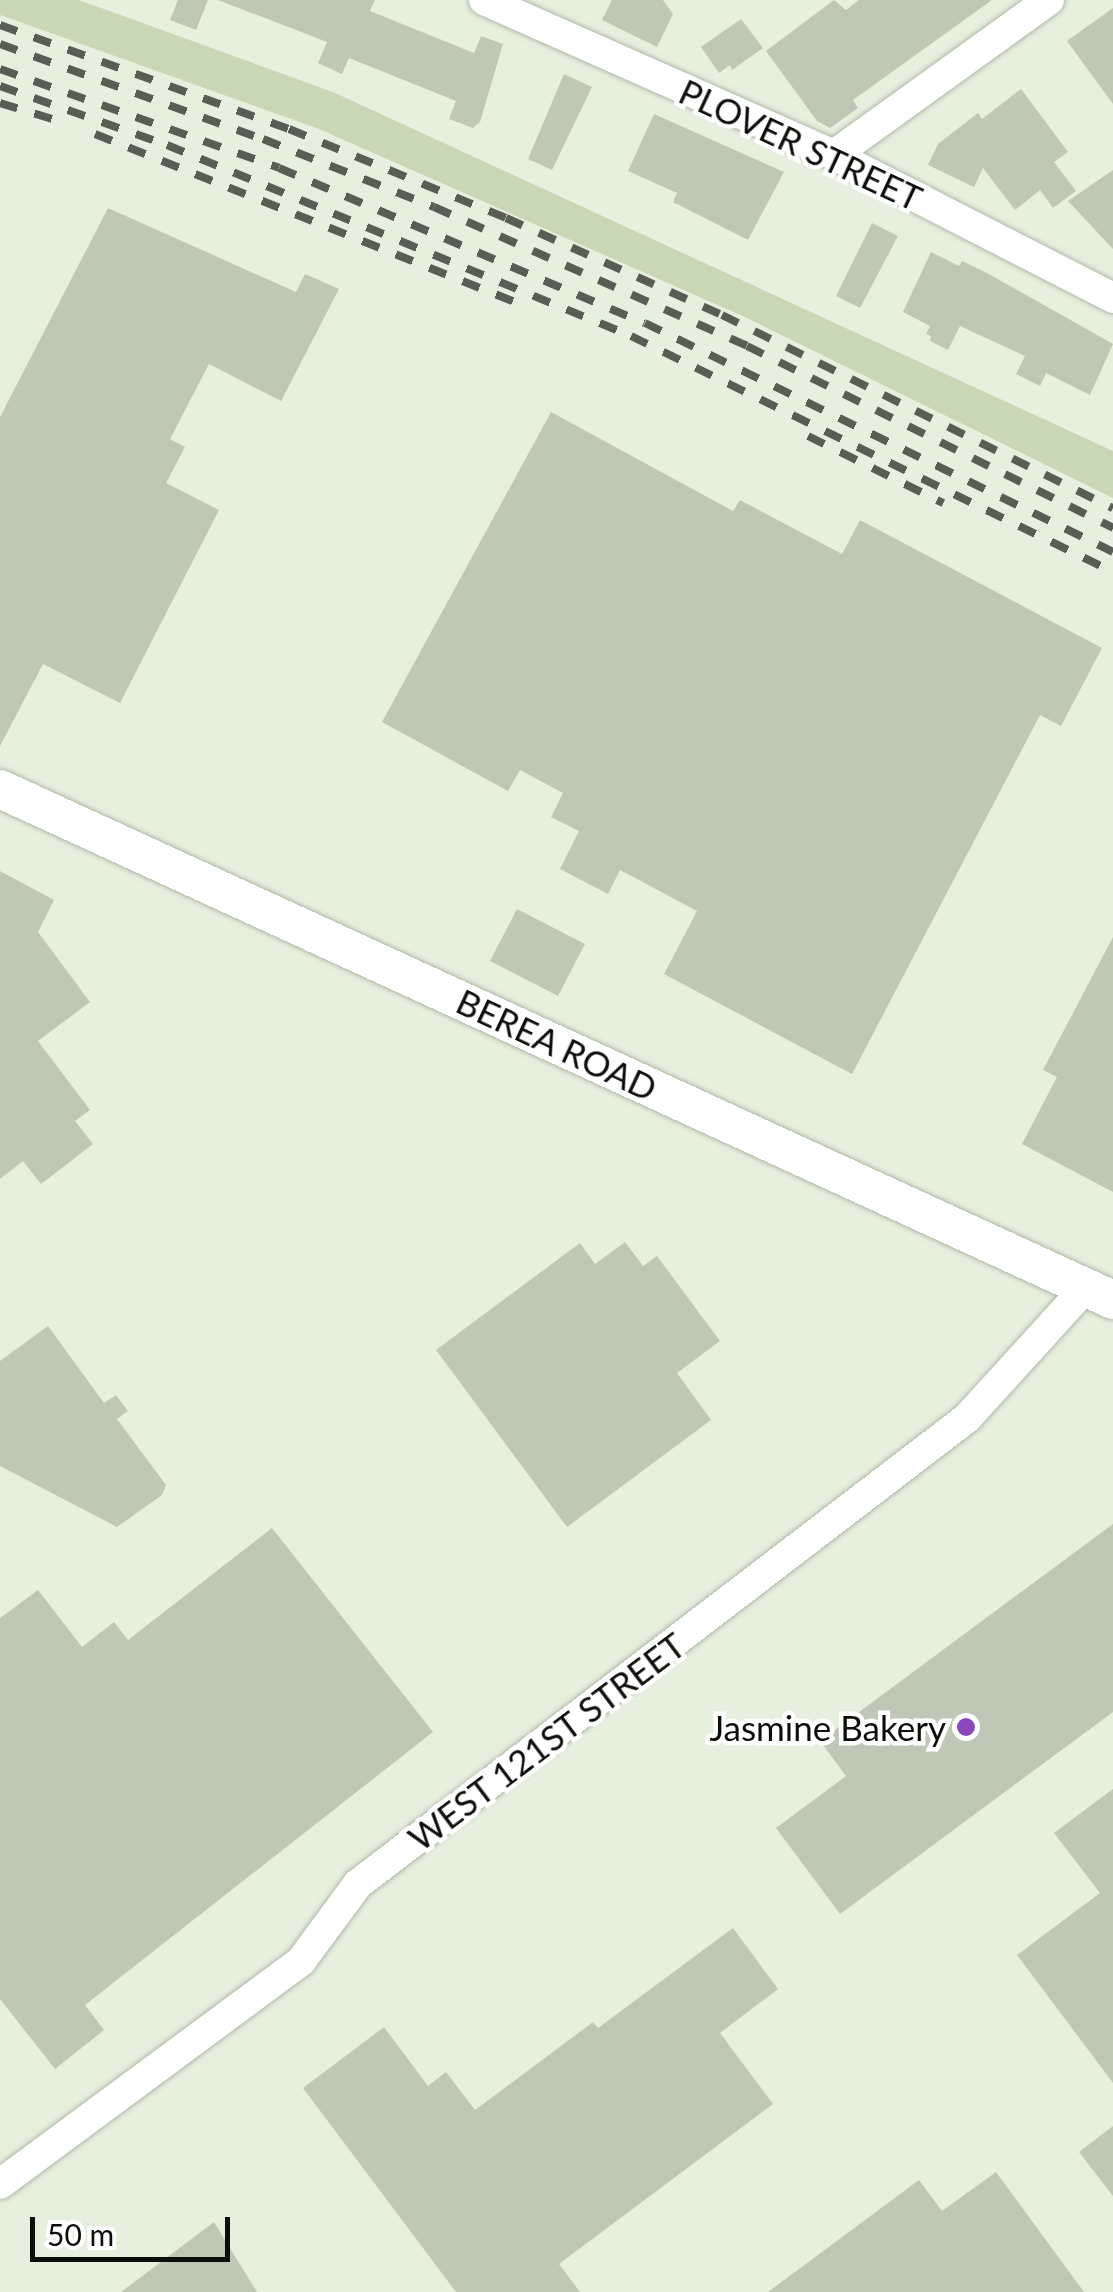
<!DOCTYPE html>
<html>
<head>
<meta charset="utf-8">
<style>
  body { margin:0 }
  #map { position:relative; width:1113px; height:2292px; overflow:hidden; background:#e7efde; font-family:Lato,sans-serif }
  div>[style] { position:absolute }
  .green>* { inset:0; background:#c8d8b7 }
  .building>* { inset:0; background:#bfc7b6 }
  .roads { filter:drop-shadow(0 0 2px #b1b9a9) drop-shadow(0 0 2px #b1b9a9) }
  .minor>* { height:30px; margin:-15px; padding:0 15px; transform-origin:15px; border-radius:15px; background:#fff }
  .major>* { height:38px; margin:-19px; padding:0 19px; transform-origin:19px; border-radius:19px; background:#fff }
  .rail>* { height:8px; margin-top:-4px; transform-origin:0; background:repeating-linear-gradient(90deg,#595d54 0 18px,transparent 0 36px) }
  .dots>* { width:28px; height:28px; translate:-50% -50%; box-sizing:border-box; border:5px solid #fff; border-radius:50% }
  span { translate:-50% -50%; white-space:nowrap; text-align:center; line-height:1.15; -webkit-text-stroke:9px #fff; paint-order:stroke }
  .street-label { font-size:35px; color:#0c0e09 }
  .poi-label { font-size:35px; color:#0c0e09 }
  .right { translate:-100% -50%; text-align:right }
  .scale { position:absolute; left:30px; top:2217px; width:200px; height:45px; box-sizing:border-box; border:5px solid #0c0e09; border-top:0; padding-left:12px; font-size:30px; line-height:35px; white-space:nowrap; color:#0c0e09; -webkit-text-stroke:8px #fff; paint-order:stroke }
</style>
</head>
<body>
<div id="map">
  <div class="green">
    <i style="clip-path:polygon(0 0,79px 0,333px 92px,1113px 451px,1113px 498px,747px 318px,319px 129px,0 15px)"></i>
  </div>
  <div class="building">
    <i style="clip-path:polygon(178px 0,208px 0,196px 30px,170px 20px)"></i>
    <i style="clip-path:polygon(218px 0,375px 0,370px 11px,474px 53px,481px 36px,503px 44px,480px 122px,473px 128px,449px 119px,456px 101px,349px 58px,342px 74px,318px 63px,327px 42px)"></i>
    <i style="clip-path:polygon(612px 0,663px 0,673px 14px,657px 47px,602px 20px)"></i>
    <i style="clip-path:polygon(834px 0,846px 10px,859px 0,992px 0,853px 100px,858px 108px,830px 128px,817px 121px,766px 51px)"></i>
    <i style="clip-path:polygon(1113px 8px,1113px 104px,1067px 41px)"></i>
    <i style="clip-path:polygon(741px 19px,763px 48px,732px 70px,730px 65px,719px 73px,701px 47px)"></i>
    <i style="clip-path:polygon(564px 74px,592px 87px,552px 170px,528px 159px)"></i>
    <i style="clip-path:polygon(1021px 89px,1068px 152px,1054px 162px,1076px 191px,1053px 208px,1040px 190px,1015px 210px,983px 168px,974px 187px,928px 165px,938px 144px,978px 113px,982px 119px)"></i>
    <i style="clip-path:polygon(654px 114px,784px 172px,748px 240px,673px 202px,677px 193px,628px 171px)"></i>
    <i style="clip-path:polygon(1113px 170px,1113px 249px,1068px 201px)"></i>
    <i style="clip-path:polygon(108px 208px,296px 292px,305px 274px,339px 289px,281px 401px,209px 364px,170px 439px,185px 447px,166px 483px,219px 510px,120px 703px,43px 664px,0 746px,0 417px)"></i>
    <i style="clip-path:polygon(872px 223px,898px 236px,860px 308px,836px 296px)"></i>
    <i style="clip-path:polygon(931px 252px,959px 266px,962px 261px,987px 273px,1113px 344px,1090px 395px,1046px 373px,1040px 386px,1016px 374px,1025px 356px,960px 326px,948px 350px,930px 341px,931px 336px,926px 334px,930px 326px,903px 312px)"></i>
    <i style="clip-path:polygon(551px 412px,733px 511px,740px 500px,842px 554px,860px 520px,1102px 648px,1061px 726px,1040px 715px,852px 1074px,664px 974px,697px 911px,620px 870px,608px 894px,560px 869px,579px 831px,551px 817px,563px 793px,520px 770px,508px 791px,382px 722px)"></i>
    <i style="clip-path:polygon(0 871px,54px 900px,38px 932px,90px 1002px,38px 1041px,90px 1110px,75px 1121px,93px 1144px,41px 1184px,23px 1161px,0 1179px)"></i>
    <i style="clip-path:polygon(517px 909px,585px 944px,558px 996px,490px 961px)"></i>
    <i style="clip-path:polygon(1113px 937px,1113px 1192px,1022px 1144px,1057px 1077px,1043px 1070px)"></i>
    <i style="clip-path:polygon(625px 1242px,643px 1266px,657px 1256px,720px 1341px,677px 1373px,711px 1420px,567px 1527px,436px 1350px,580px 1243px,595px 1264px)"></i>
    <i style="clip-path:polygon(48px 1326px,104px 1403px,116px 1395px,128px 1411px,117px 1419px,166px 1485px,162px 1495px,117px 1527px,0 1466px,0 1361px)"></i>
    <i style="clip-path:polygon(1113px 1524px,1113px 1712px,840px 1914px,776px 1828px,846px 1776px,820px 1741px)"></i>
    <i style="clip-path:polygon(272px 1528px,433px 1732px,85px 2005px,104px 2030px,55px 2069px,0 1999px,0 1618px,38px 1590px,82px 1647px,114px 1622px,128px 1640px)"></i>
    <i style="clip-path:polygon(1113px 1789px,1113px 2083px,1017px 1955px,1100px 1893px,1054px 1833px)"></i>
    <i style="clip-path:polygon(733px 1928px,778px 1989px,720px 2033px,773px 2104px,559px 2264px,580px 2292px,456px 2292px,303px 2088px,384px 2027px,428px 2086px,446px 2072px,475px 2110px,593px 2022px,598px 2028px)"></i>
    <i style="clip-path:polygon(1113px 2126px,1113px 2196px,1079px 2152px)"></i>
    <i style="clip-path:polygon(996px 2172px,1084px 2292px,768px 2292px,919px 2180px,942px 2211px)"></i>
    <i style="clip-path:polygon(214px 2222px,257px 2292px,121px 2292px)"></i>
  </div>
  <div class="roads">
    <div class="minor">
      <i style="left:484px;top:0;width:383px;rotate:23.9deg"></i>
      <i style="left:834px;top:155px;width:314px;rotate:27.1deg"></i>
      <i style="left:834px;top:155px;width:265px;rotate:-35.8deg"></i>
      <i style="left:0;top:2184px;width:375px;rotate:-36.5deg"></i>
      <i style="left:301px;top:1961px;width:96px;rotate:-53.5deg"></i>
      <i style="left:358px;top:1884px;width:767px;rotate:-37.42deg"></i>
      <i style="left:967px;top:1418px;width:177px;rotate:-47.7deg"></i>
    </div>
    <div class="major">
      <i style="left:0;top:789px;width:1225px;rotate:24.66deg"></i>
    </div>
  </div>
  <div class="rail">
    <i style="left:0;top:25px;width:307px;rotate:19.8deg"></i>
    <i style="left:289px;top:129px;width:235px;rotate:22.3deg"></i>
    <i style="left:506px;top:218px;width:237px;rotate:24.2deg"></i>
    <i style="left:722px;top:315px;width:436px;rotate:26.3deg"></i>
    <i style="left:0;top:44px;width:280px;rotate:19.9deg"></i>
    <i style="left:263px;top:139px;width:184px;rotate:21.7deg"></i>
    <i style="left:434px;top:207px;width:342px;rotate:23.9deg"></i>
    <i style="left:747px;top:346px;width:409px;rotate:26.4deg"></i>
    <i style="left:0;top:69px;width:296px;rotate:19.5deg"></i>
    <i style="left:279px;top:168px;width:397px;rotate:23deg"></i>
    <i style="left:645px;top:323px;width:521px;rotate:26.07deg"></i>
    <i style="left:0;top:86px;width:177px;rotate:19.5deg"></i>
    <i style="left:167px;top:145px;width:502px;rotate:22.37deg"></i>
    <i style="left:631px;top:336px;width:537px;rotate:26.09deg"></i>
    <i style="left:0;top:103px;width:65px;rotate:17deg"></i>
    <i style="left:95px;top:134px;width:465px;rotate:21.8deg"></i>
    <i style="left:808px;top:436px;width:151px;rotate:26.4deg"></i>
  </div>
  <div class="dots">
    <i style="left:966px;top:1727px;background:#8c48bd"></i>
  </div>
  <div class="street-label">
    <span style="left:801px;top:144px;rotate:25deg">PLOVER STREET</span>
    <span style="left:557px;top:1044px;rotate:25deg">BEREA ROAD</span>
    <span style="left:546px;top:1741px;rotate:-37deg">WEST 121ST STREET</span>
  </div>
  <div class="poi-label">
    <span class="right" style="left:946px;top:1727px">Jasmine Bakery</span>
  </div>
  <div class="scale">50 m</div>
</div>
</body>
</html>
